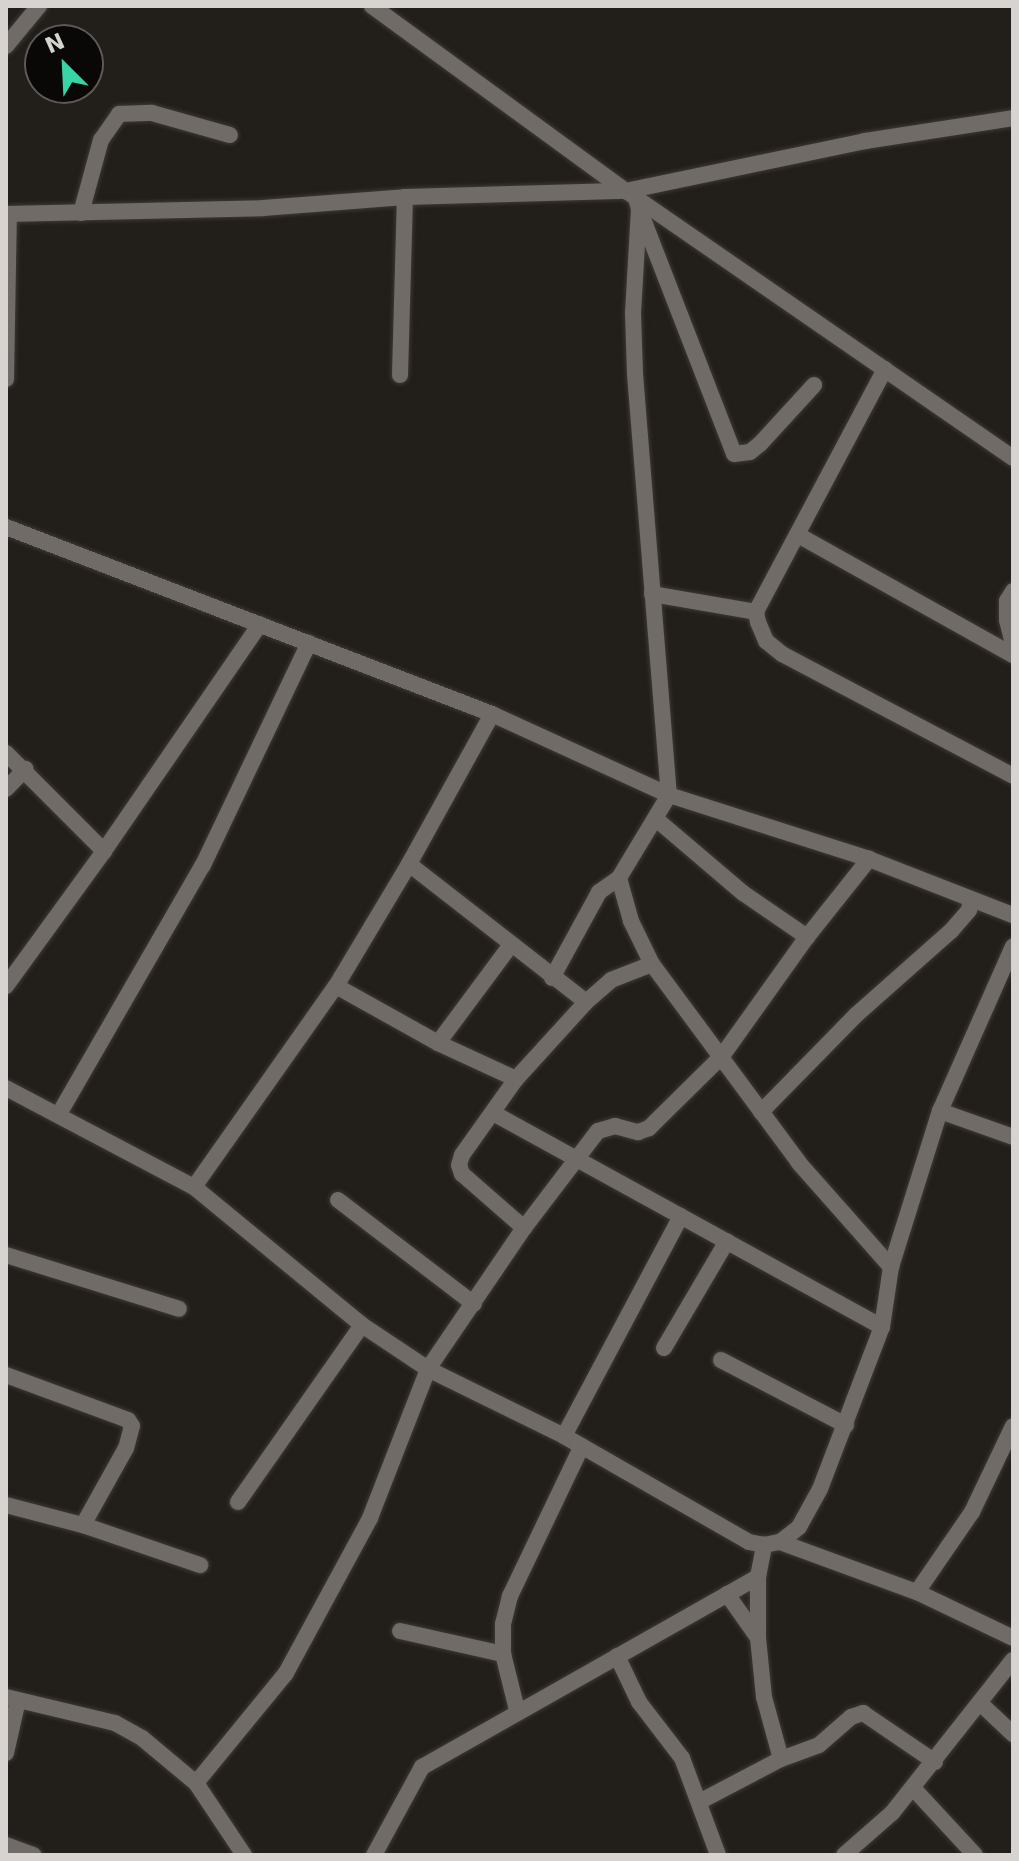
<!DOCTYPE html>
<html>
<head>
<meta charset="utf-8">
<style>
  body { margin:0 }
  #map { position:relative; width:1019px; height:1861px; overflow:hidden; background:#221e19; font-family:"DejaVu Sans",sans-serif }
  div>[style] { position:absolute }
  .roads { filter:drop-shadow(0 0 2px #3c3936) drop-shadow(0 0 2px #3c3936) }
  .minor>* { height:16px; margin:-8px; padding:0 8px; transform-origin:8px; border-radius:8px; background:#706b66 }
  span { translate:-50% -50%; white-space:nowrap; text-align:center; line-height:1.15; -webkit-text-stroke:7px #0a0806; paint-order:stroke }
  .frame { position:absolute; inset:0; border:8px solid #d6d3d0; pointer-events:none }
  .north { position:absolute; left:24px; top:24px; width:80px; height:80px; box-sizing:border-box; background:#0a0806; border:2px solid #5c5957; border-radius:50%; rotate:336deg; font-size:22px; font-weight:700; line-height:32px; text-align:center; color:#d6d3d0 }
  .north::after { content:''; display:block; margin:auto; width:28px; height:36px; background:#37d4a6; clip-path:polygon(50% 0,100% 100%,50% 72%,0 100%) }
</style>
</head>
<body>
<div id="map">
  <div class="roads">
    <div class="minor">
      <i style="left:372px;top:6px;width:314px;rotate:36.1deg"></i>
      <i style="left:626px;top:191px;width:470px;rotate:34.6deg"></i>
      <i style="left:6px;top:46px;width:52px;rotate:-50.5deg"></i>
      <i style="left:635px;top:195px;width:15px;rotate:74deg"></i>
      <i style="left:639px;top:209px;width:104px;rotate:93.3deg"></i>
      <i style="left:633px;top:313px;width:61px;rotate:88.1deg"></i>
      <i style="left:635px;top:374px;width:422px;rotate:85.4deg"></i>
      <i style="left:669px;top:795px;width:97px;rotate:121.1deg"></i>
      <i style="left:619px;top:878px;width:45px;rotate:74.4deg"></i>
      <i style="left:631px;top:921px;width:48px;rotate:64deg"></i>
      <i style="left:652px;top:964px;width:247px;rotate:53.5deg"></i>
      <i style="left:799px;top:1163px;width:139px;rotate:48.5deg"></i>
      <i style="left:81px;top:213px;width:76px;rotate:-74.7deg"></i>
      <i style="left:101px;top:140px;width:32px;rotate:-55deg"></i>
      <i style="left:119px;top:114px;width:33px;rotate:-2deg"></i>
      <i style="left:152px;top:113px;width:81px;rotate:15.8deg"></i>
      <i style="left:6px;top:214px;width:257px;rotate:-1.3deg"></i>
      <i style="left:263px;top:208px;width:142px;rotate:-4.4deg"></i>
      <i style="left:405px;top:197px;width:221px;rotate:-1.6deg"></i>
      <i style="left:626px;top:191px;width:244px;rotate:-11.8deg"></i>
      <i style="left:865px;top:141px;width:150px;rotate:-8.8deg"></i>
      <i style="left:641px;top:214px;width:257px;rotate:68.8deg"></i>
      <i style="left:734px;top:454px;width:16px;rotate:-7deg"></i>
      <i style="left:750px;top:452px;width:13px;rotate:-39deg"></i>
      <i style="left:760px;top:444px;width:80px;rotate:-47.5deg"></i>
      <i style="left:885px;top:369px;width:275px;rotate:118deg"></i>
      <i style="left:756px;top:612px;width:10px;rotate:79deg"></i>
      <i style="left:758px;top:622px;width:21px;rotate:67deg"></i>
      <i style="left:766px;top:641px;width:21px;rotate:39deg"></i>
      <i style="left:782px;top:654px;width:261px;rotate:27.8deg"></i>
      <i style="left:400px;top:375px;width:178px;rotate:-88.4deg"></i>
      <i style="left:6px;top:379px;width:165px;rotate:-89deg"></i>
      <i style="left:6px;top:527px;width:521px;rotate:21.05deg"></i>
      <i style="left:492px;top:714px;width:195px;rotate:24.6deg"></i>
      <i style="left:669px;top:795px;width:210px;rotate:17.7deg"></i>
      <i style="left:869px;top:859px;width:155px;rotate:21.3deg"></i>
      <i style="left:798px;top:535px;width:246px;rotate:29.2deg"></i>
      <i style="left:1013px;top:591px;width:12px;rotate:121deg"></i>
      <i style="left:1007px;top:601px;width:19px;rotate:90deg"></i>
      <i style="left:1007px;top:620px;width:25px;rotate:76deg"></i>
      <i style="left:652px;top:594px;width:106px;rotate:9.8deg"></i>
      <i style="left:6px;top:753px;width:139px;rotate:45deg"></i>
      <i style="left:6px;top:789px;width:28px;rotate:-46deg"></i>
      <i style="left:656px;top:819px;width:114px;rotate:40.4deg"></i>
      <i style="left:743px;top:893px;width:78px;rotate:34.5deg"></i>
      <i style="left:409px;top:864px;width:224px;rotate:37.9deg"></i>
      <i style="left:552px;top:978px;width:98px;rotate:-61.3deg"></i>
      <i style="left:599px;top:892px;width:24px;rotate:-35deg"></i>
      <i style="left:6px;top:986px;width:167px;rotate:-54deg"></i>
      <i style="left:104px;top:851px;width:275px;rotate:-55.5deg"></i>
      <i style="left:336px;top:986px;width:117px;rotate:29.2deg"></i>
      <i style="left:438px;top:1043px;width:86px;rotate:24.8deg"></i>
      <i style="left:438px;top:1043px;width:121px;rotate:-53.4deg"></i>
      <i style="left:6px;top:1088px;width:212px;rotate:27.8deg"></i>
      <i style="left:194px;top:1187px;width:217px;rotate:39.4deg"></i>
      <i style="left:362px;top:1325px;width:79px;rotate:33.7deg"></i>
      <i style="left:428px;top:1369px;width:152px;rotate:26.2deg"></i>
      <i style="left:564px;top:1436px;width:213px;rotate:29.8deg"></i>
      <i style="left:749px;top:1542px;width:15px;rotate:11deg"></i>
      <i style="left:764px;top:1545px;width:16px;rotate:-11deg"></i>
      <i style="left:780px;top:1542px;width:24px;rotate:-38deg"></i>
      <i style="left:799px;top:1527px;width:43px;rotate:-61.1deg"></i>
      <i style="left:820px;top:1489px;width:173px;rotate:-69.1deg"></i>
      <i style="left:882px;top:1327px;width:61px;rotate:-81.5deg"></i>
      <i style="left:891px;top:1267px;width:164px;rotate:-72.6deg"></i>
      <i style="left:940px;top:1111px;width:180px;rotate:-66.1deg"></i>
      <i style="left:940px;top:1111px;width:77px;rotate:19.6deg"></i>
      <i style="left:761px;top:1112px;width:136px;rotate:-45.6deg"></i>
      <i style="left:856px;top:1015px;width:127px;rotate:-41.5deg"></i>
      <i style="left:951px;top:931px;width:28px;rotate:-49deg"></i>
      <i style="left:969px;top:910px;width:11px;rotate:-80deg"></i>
      <i style="left:493px;top:1113px;width:444px;rotate:28.8deg"></i>
      <i style="left:59px;top:1114px;width:288px;rotate:-60deg"></i>
      <i style="left:203px;top:865px;width:246px;rotate:-64.5deg"></i>
      <i style="left:194px;top:1187px;width:246px;rotate:-54.8deg"></i>
      <i style="left:336px;top:986px;width:142px;rotate:-59.1deg"></i>
      <i style="left:409px;top:864px;width:171px;rotate:-61deg"></i>
      <i style="left:338px;top:1200px;width:171px;rotate:37.4deg"></i>
      <i style="left:524px;top:1228px;width:82px;rotate:-138.9deg"></i>
      <i style="left:462px;top:1174px;width:9px;rotate:-108deg"></i>
      <i style="left:459px;top:1165px;width:10px;rotate:-73deg"></i>
      <i style="left:462px;top:1155px;width:93px;rotate:-54.6deg"></i>
      <i style="left:516px;top:1079px;width:104px;rotate:-47.7deg"></i>
      <i style="left:586px;top:1002px;width:33px;rotate:-41deg"></i>
      <i style="left:611px;top:980px;width:44px;rotate:-21.3deg"></i>
      <i style="left:6px;top:1255px;width:181px;rotate:17.3deg"></i>
      <i style="left:664px;top:1348px;width:124px;rotate:-59.5deg"></i>
      <i style="left:721px;top:1360px;width:141px;rotate:27.5deg"></i>
      <i style="left:6px;top:1375px;width:130px;rotate:20.2deg"></i>
      <i style="left:128px;top:1420px;width:7px;rotate:56deg"></i>
      <i style="left:132px;top:1426px;width:23px;rotate:105deg"></i>
      <i style="left:126px;top:1448px;width:88px;rotate:119.2deg"></i>
      <i style="left:564px;top:1436px;width:249px;rotate:-62deg"></i>
      <i style="left:238px;top:1502px;width:216px;rotate:-55deg"></i>
      <i style="left:6px;top:1505px;width:80px;rotate:14.6deg"></i>
      <i style="left:83px;top:1525px;width:124px;rotate:18.9deg"></i>
      <i style="left:780px;top:1542px;width:146px;rotate:20.1deg"></i>
      <i style="left:917px;top:1592px;width:106px;rotate:25.6deg"></i>
      <i style="left:758px;top:1577px;width:61px;rotate:90deg"></i>
      <i style="left:758px;top:1638px;width:59px;rotate:84.2deg"></i>
      <i style="left:764px;top:1697px;width:64px;rotate:74.7deg"></i>
      <i style="left:917px;top:1592px;width:97px;rotate:-55.5deg"></i>
      <i style="left:972px;top:1512px;width:95px;rotate:-64.5deg"></i>
      <i style="left:727px;top:1594px;width:54px;rotate:54.8deg"></i>
      <i style="left:400px;top:1631px;width:106px;rotate:12.6deg"></i>
      <i style="left:617px;top:1656px;width:51px;rotate:64.4deg"></i>
      <i style="left:639px;top:1702px;width:71px;rotate:52.5deg"></i>
      <i style="left:682px;top:1758px;width:103px;rotate:69.6deg"></i>
      <i style="left:6px;top:1697px;width:112px;rotate:13.4deg"></i>
      <i style="left:115px;top:1723px;width:31px;rotate:29deg"></i>
      <i style="left:142px;top:1738px;width:70px;rotate:39.8deg"></i>
      <i style="left:196px;top:1783px;width:87px;rotate:56.3deg"></i>
      <i style="left:981px;top:1704px;width:44px;rotate:43.2deg"></i>
      <i style="left:517px;top:1710px;width:58px;rotate:-104deg"></i>
      <i style="left:503px;top:1654px;width:30px;rotate:-90deg"></i>
      <i style="left:503px;top:1624px;width:29px;rotate:-76deg"></i>
      <i style="left:510px;top:1596px;width:166px;rotate:-64.4deg"></i>
      <i style="left:6px;top:1753px;width:54px;rotate:-77.2deg"></i>
      <i style="left:196px;top:1783px;width:142px;rotate:-50.7deg"></i>
      <i style="left:286px;top:1673px;width:176px;rotate:-61.5deg"></i>
      <i style="left:370px;top:1518px;width:160px;rotate:-68.7deg"></i>
      <i style="left:428px;top:1369px;width:171px;rotate:-55.8deg"></i>
      <i style="left:524px;top:1228px;width:122px;rotate:-52.7deg"></i>
      <i style="left:598px;top:1131px;width:18px;rotate:-16deg"></i>
      <i style="left:615px;top:1126px;width:24px;rotate:15deg"></i>
      <i style="left:638px;top:1132px;width:12px;rotate:-20deg"></i>
      <i style="left:649px;top:1128px;width:103px;rotate:-44.6deg"></i>
      <i style="left:722px;top:1056px;width:146px;rotate:-54.5deg"></i>
      <i style="left:807px;top:937px;width:100px;rotate:-51.5deg"></i>
      <i style="left:913px;top:1788px;width:91px;rotate:47.2deg"></i>
      <i style="left:699px;top:1802px;width:93px;rotate:-27.7deg"></i>
      <i style="left:781px;top:1759px;width:40px;rotate:-20.2deg"></i>
      <i style="left:819px;top:1745px;width:43px;rotate:-41.2deg"></i>
      <i style="left:851px;top:1717px;width:13px;rotate:-18deg"></i>
      <i style="left:863px;top:1713px;width:87px;rotate:34.2deg"></i>
      <i style="left:6px;top:1845px;width:29px;rotate:20deg"></i>
      <i style="left:374px;top:1855px;width:100px;rotate:-61.4deg"></i>
      <i style="left:422px;top:1767px;width:386px;rotate:-29.5deg"></i>
      <i style="left:758px;top:1577px;width:33px;rotate:-79deg"></i>
      <i style="left:844px;top:1855px;width:64px;rotate:-41.2deg"></i>
      <i style="left:892px;top:1813px;width:195px;rotate:-51.7deg"></i>
    </div>
  </div>
  <div class="frame"></div>
  <div class="north">N</div>
</div>
</body>
</html>
